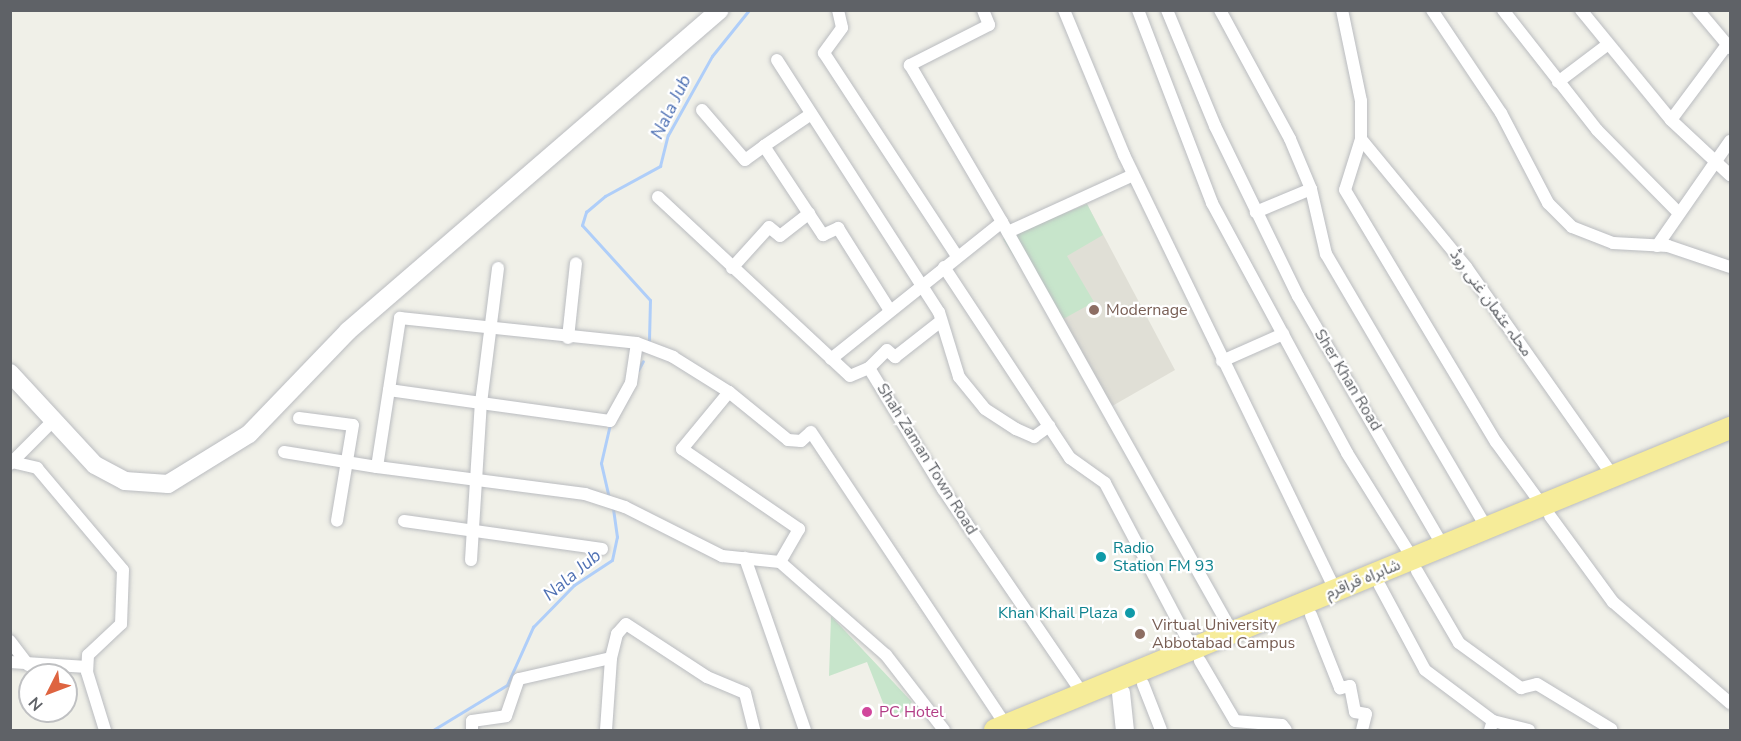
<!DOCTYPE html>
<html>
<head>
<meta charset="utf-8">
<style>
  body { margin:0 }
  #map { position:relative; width:1741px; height:741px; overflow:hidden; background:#f0f0e8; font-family:"Nunito Sans","Noto Sans Arabic",sans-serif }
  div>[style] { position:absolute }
  .education>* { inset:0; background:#e0dfd6 }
  .green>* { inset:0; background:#c7e5cb }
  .stream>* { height:3px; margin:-1.5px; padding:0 1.5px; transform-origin:1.5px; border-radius:1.5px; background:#afcef9 }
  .roads { filter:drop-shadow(0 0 2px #babcc0) drop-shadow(0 0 2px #babcc0) }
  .street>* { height:12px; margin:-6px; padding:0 6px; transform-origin:6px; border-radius:6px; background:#fff }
  .secondary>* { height:18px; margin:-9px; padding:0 9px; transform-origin:9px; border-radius:9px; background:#fff }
  .highway>* { height:22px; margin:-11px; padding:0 11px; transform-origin:11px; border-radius:11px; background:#f6ec99 }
  .dots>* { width:16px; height:16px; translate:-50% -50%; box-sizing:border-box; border:3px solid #fff; border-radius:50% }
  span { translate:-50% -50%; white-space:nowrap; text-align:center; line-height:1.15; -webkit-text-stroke:4.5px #fff; paint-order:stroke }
  .street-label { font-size:16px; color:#5f6267 }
  .education-label { font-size:16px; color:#785e54 }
  .left { translate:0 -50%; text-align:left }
  .culture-label { font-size:16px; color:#0d838f }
  .right { translate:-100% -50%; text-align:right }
  .hotel-label { font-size:16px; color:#b23c85 }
  .water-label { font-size:18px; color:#4f71b4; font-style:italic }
  .frame { position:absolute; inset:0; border:12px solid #5f6267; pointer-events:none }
  .north { position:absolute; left:18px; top:663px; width:60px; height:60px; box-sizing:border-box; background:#fff; border:2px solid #bfc0c2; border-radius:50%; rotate:228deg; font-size:16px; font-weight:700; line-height:24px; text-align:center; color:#5f6267 }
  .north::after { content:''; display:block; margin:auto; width:21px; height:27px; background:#de6440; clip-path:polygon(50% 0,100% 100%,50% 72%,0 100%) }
</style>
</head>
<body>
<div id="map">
  <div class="education">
    <i style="clip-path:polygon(1087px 204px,1175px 370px,1107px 409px,1003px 239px)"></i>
  </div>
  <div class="green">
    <i style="clip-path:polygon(1087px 204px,1103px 235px,1067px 256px,1094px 302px,1056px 323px,1003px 239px)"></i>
    <i style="clip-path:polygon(831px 616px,912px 702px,895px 719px,887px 713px,867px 662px,829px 676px)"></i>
  </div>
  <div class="stream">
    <i style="left:649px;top:340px;width:40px;rotate:-88.6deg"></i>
    <i style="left:650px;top:300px;width:101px;rotate:-132.2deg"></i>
    <i style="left:582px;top:225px;width:14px;rotate:-73deg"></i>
    <i style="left:586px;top:212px;width:25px;rotate:-40deg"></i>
    <i style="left:605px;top:196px;width:63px;rotate:-28.6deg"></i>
    <i style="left:660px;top:166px;width:32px;rotate:-76deg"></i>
    <i style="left:668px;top:135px;width:90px;rotate:-60.9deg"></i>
    <i style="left:712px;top:56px;width:59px;rotate:-51.2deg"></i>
    <i style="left:638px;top:370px;width:10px;rotate:-61deg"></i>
    <i style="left:609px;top:498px;width:36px;rotate:-103deg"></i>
    <i style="left:601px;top:463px;width:40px;rotate:-77deg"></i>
    <i style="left:433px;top:730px;width:87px;rotate:-31.3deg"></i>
    <i style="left:507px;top:685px;width:64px;rotate:-65.9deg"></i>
    <i style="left:533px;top:627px;width:59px;rotate:-45.7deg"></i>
    <i style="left:574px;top:585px;width:45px;rotate:-33.3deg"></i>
    <i style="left:612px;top:560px;width:24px;rotate:-78deg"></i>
    <i style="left:617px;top:537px;width:30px;rotate:-98deg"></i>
  </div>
  <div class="roads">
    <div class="street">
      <i style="left:838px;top:10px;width:18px;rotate:77deg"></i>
      <i style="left:842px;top:28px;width:31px;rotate:126deg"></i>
      <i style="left:824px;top:53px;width:243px;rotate:56.8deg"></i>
      <i style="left:983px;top:10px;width:16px;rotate:68deg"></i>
      <i style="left:989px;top:25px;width:89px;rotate:153.1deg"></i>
      <i style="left:910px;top:65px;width:182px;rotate:59.6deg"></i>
      <i style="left:1064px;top:10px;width:157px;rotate:67.5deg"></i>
      <i style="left:1124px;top:155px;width:483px;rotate:64.1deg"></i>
      <i style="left:1138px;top:10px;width:207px;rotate:69deg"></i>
      <i style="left:1212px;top:203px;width:284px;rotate:61.6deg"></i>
      <i style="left:1347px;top:453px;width:125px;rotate:58.1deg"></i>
      <i style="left:1167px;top:10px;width:126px;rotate:67.5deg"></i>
      <i style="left:1215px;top:126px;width:189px;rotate:64deg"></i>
      <i style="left:1298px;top:296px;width:289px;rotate:59.9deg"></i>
      <i style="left:1220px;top:10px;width:147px;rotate:61.5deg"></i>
      <i style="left:1290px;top:139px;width:54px;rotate:67.2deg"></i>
      <i style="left:1311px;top:189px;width:60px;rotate:157.3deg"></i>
      <i style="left:1342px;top:10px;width:93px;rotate:78.2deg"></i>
      <i style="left:1361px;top:101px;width:38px;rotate:90deg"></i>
      <i style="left:1361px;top:139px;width:53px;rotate:107.4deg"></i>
      <i style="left:1345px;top:190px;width:294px;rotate:59.1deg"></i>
      <i style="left:1496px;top:442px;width:78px;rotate:53.9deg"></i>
      <i style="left:1432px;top:10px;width:124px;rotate:56.2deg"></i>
      <i style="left:1501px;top:113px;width:102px;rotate:62.4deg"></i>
      <i style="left:1548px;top:203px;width:34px;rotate:45deg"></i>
      <i style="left:1572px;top:227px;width:44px;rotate:21.3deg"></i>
      <i style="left:1613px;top:243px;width:55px;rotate:3.1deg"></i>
      <i style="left:1668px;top:246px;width:65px;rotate:18.7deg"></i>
      <i style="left:1503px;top:10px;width:152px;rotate:51.9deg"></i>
      <i style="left:1597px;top:130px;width:114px;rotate:45.4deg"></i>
      <i style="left:1581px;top:10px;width:142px;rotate:50.7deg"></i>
      <i style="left:1671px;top:120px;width:81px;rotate:43deg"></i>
      <i style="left:1698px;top:10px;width:50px;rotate:49.9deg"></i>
      <i style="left:777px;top:60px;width:300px;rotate:57.3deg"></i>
      <i style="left:939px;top:312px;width:68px;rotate:72.9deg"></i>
      <i style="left:959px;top:377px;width:41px;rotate:50.9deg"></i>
      <i style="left:985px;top:409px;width:37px;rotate:33deg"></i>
      <i style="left:1016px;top:429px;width:20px;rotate:24deg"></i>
      <i style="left:1034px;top:437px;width:19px;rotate:-36deg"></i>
      <i style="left:1558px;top:82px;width:61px;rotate:-37.1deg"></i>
      <i style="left:702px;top:110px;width:66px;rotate:49.3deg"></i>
      <i style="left:745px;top:160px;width:24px;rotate:-36deg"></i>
      <i style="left:764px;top:146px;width:107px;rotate:56.5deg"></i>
      <i style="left:823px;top:235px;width:17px;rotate:-25deg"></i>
      <i style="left:838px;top:228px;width:96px;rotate:57.8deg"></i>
      <i style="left:1671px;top:120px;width:94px;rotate:-53.3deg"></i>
      <i style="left:1361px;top:139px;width:166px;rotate:50.6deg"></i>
      <i style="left:1466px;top:267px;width:254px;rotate:54.9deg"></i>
      <i style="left:764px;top:146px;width:57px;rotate:-34.2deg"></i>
      <i style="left:1311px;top:189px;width:67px;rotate:77deg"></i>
      <i style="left:1326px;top:254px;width:318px;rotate:59.6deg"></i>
      <i style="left:658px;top:197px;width:262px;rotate:43deg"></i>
      <i style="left:850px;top:376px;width:21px;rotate:-23deg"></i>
      <i style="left:869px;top:368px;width:142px;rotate:58.6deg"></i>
      <i style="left:943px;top:489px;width:248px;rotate:55.7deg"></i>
      <i style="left:1008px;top:232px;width:137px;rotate:-24.5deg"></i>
      <i style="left:1657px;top:246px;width:128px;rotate:-55.2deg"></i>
      <i style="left:944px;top:267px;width:229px;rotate:56.6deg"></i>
      <i style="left:1070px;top:458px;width:43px;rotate:35.5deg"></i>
      <i style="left:1105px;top:483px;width:189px;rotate:62.2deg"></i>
      <i style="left:732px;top:268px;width:55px;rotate:-47.9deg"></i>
      <i style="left:769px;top:227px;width:14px;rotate:39deg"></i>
      <i style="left:780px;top:236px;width:37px;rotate:-38deg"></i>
      <i style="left:568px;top:338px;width:75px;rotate:-83.9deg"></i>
      <i style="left:831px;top:359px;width:219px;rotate:-38.7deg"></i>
      <i style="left:1002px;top:222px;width:472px;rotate:60.7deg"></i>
      <i style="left:1222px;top:361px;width:67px;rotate:-23.9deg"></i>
      <i style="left:869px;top:368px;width:25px;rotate:-45deg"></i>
      <i style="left:887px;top:350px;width:11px;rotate:41deg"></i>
      <i style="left:895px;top:357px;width:58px;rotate:-38deg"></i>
      <i style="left:389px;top:390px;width:93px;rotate:8deg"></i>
      <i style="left:481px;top:403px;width:136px;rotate:-82.8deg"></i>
      <i style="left:729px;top:392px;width:74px;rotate:129.5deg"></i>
      <i style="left:682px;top:449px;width:142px;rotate:34.4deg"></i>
      <i style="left:799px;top:529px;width:38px;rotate:120deg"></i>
      <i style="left:780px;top:562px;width:141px;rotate:41.3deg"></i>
      <i style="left:886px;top:655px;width:95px;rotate:52.3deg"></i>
      <i style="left:299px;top:418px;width:54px;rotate:7.4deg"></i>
      <i style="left:353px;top:425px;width:97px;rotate:99.5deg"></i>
      <i style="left:284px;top:452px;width:94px;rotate:9.2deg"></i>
      <i style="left:377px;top:467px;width:151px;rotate:-81.2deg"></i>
      <i style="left:400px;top:318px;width:238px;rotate:6deg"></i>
      <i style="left:637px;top:343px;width:39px;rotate:21deg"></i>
      <i style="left:673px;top:357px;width:66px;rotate:32deg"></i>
      <i style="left:729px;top:392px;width:76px;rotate:39.1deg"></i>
      <i style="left:788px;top:440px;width:13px;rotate:4deg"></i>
      <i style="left:801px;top:441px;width:13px;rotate:-42deg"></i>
      <i style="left:811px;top:432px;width:353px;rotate:56.4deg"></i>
      <i style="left:12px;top:462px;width:26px;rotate:13deg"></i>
      <i style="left:37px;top:468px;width:133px;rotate:49.9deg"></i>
      <i style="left:123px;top:570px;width:54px;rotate:92.1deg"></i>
      <i style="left:121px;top:624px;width:45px;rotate:136.8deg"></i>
      <i style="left:88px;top:655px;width:17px;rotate:93deg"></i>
      <i style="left:87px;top:672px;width:61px;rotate:72.8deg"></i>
      <i style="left:10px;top:464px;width:61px;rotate:-45deg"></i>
      <i style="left:377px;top:467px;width:210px;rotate:7.4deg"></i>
      <i style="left:585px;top:494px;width:42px;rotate:18deg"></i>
      <i style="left:625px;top:507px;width:109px;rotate:26.8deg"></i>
      <i style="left:722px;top:556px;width:58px;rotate:5.9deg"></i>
      <i style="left:1550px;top:516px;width:107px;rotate:53.8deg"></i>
      <i style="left:1613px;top:602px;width:155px;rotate:40.8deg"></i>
      <i style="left:404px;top:521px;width:200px;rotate:8deg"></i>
      <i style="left:745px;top:558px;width:182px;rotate:70.8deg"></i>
      <i style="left:471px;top:560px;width:157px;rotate:-86.4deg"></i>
      <i style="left:481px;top:403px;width:130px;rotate:7.9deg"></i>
      <i style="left:610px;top:421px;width:43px;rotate:-61.1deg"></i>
      <i style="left:631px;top:383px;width:40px;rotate:-81.5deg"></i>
      <i style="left:1417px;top:571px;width:83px;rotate:59.7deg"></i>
      <i style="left:1459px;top:643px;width:77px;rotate:36deg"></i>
      <i style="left:1521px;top:688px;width:16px;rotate:-14deg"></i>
      <i style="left:1537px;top:684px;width:87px;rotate:31.3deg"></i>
      <i style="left:1380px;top:586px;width:95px;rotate:61.8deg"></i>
      <i style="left:1425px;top:670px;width:85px;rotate:36.9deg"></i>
      <i style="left:1311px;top:615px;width:79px;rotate:68.3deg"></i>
      <i style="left:1340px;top:688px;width:10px;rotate:-11deg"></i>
      <i style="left:1350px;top:686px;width:26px;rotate:79deg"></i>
      <i style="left:1355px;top:712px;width:11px;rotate:10deg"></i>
      <i style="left:1366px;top:714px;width:16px;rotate:104deg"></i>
      <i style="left:10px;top:641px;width:30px;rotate:53deg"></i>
      <i style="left:1200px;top:661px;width:69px;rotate:59.7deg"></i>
      <i style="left:1235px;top:721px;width:47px;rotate:4.9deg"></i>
      <i style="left:1282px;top:725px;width:6px;rotate:51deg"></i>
      <i style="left:10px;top:662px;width:77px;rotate:3.7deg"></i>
      <i style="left:1143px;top:684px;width:49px;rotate:68.6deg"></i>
      <i style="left:472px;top:730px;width:9px;rotate:-90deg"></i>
      <i style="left:472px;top:721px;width:34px;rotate:-8deg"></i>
      <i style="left:506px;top:716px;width:39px;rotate:-71deg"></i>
      <i style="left:519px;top:679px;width:94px;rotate:-12.9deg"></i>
      <i style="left:606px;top:730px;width:72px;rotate:-86deg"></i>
      <i style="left:611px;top:658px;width:25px;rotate:-76deg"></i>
      <i style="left:617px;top:634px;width:13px;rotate:-48deg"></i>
      <i style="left:626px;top:624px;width:97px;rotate:33.2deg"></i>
      <i style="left:707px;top:677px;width:41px;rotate:22.8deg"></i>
      <i style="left:745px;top:693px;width:38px;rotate:76deg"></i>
      <i style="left:1490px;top:730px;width:9px;rotate:-72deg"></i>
      <i style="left:1493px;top:721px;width:37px;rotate:14deg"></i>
    </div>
    <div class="secondary">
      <i style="left:10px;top:373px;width:125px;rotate:47.3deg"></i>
      <i style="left:95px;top:465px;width:34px;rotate:28deg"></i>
      <i style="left:125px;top:481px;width:43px;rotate:4deg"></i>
      <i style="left:168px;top:484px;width:95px;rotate:-31.7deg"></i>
      <i style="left:249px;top:434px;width:143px;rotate:-46.1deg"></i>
      <i style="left:348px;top:331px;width:491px;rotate:-40.8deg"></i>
      <i style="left:1121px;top:693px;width:37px;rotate:84deg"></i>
    </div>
    <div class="highway">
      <i style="left:995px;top:730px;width:795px;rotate:-22.34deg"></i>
    </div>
  </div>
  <div class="dots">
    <i style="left:1094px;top:310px;background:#8d6e63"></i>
    <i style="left:1101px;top:557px;background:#0f9aa8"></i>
    <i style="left:1130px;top:613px;background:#0f9aa8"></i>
    <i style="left:1140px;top:634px;background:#8d6e63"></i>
    <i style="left:867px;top:712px;background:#d1479c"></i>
  </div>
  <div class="street-label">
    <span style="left:1491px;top:303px;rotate:54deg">محلہ عثمان غنی روڈ</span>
    <span style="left:1348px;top:380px;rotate:59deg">Sher Khan Road</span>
    <span style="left:927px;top:459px;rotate:58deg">Shah Zaman Town Road</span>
    <span style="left:1363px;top:579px;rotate:-22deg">شاہراہ قراقرم</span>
  </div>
  <div class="education-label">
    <span class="left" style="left:1106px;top:310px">Modernage</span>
    <span class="left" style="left:1152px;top:634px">Virtual University<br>Abbotabad Campus</span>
  </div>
  <div class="culture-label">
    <span class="left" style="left:1113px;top:557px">Radio<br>Station FM 93</span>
    <span class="right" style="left:1118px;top:613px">Khan Khail Plaza</span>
  </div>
  <div class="hotel-label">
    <span class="left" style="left:879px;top:712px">PC Hotel</span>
  </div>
  <div class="water-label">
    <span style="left:671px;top:107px;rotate:-64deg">Nala Jub</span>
    <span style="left:572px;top:575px;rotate:-40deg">Nala Jub</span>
  </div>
  <div class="frame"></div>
  <div class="north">N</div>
</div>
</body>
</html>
